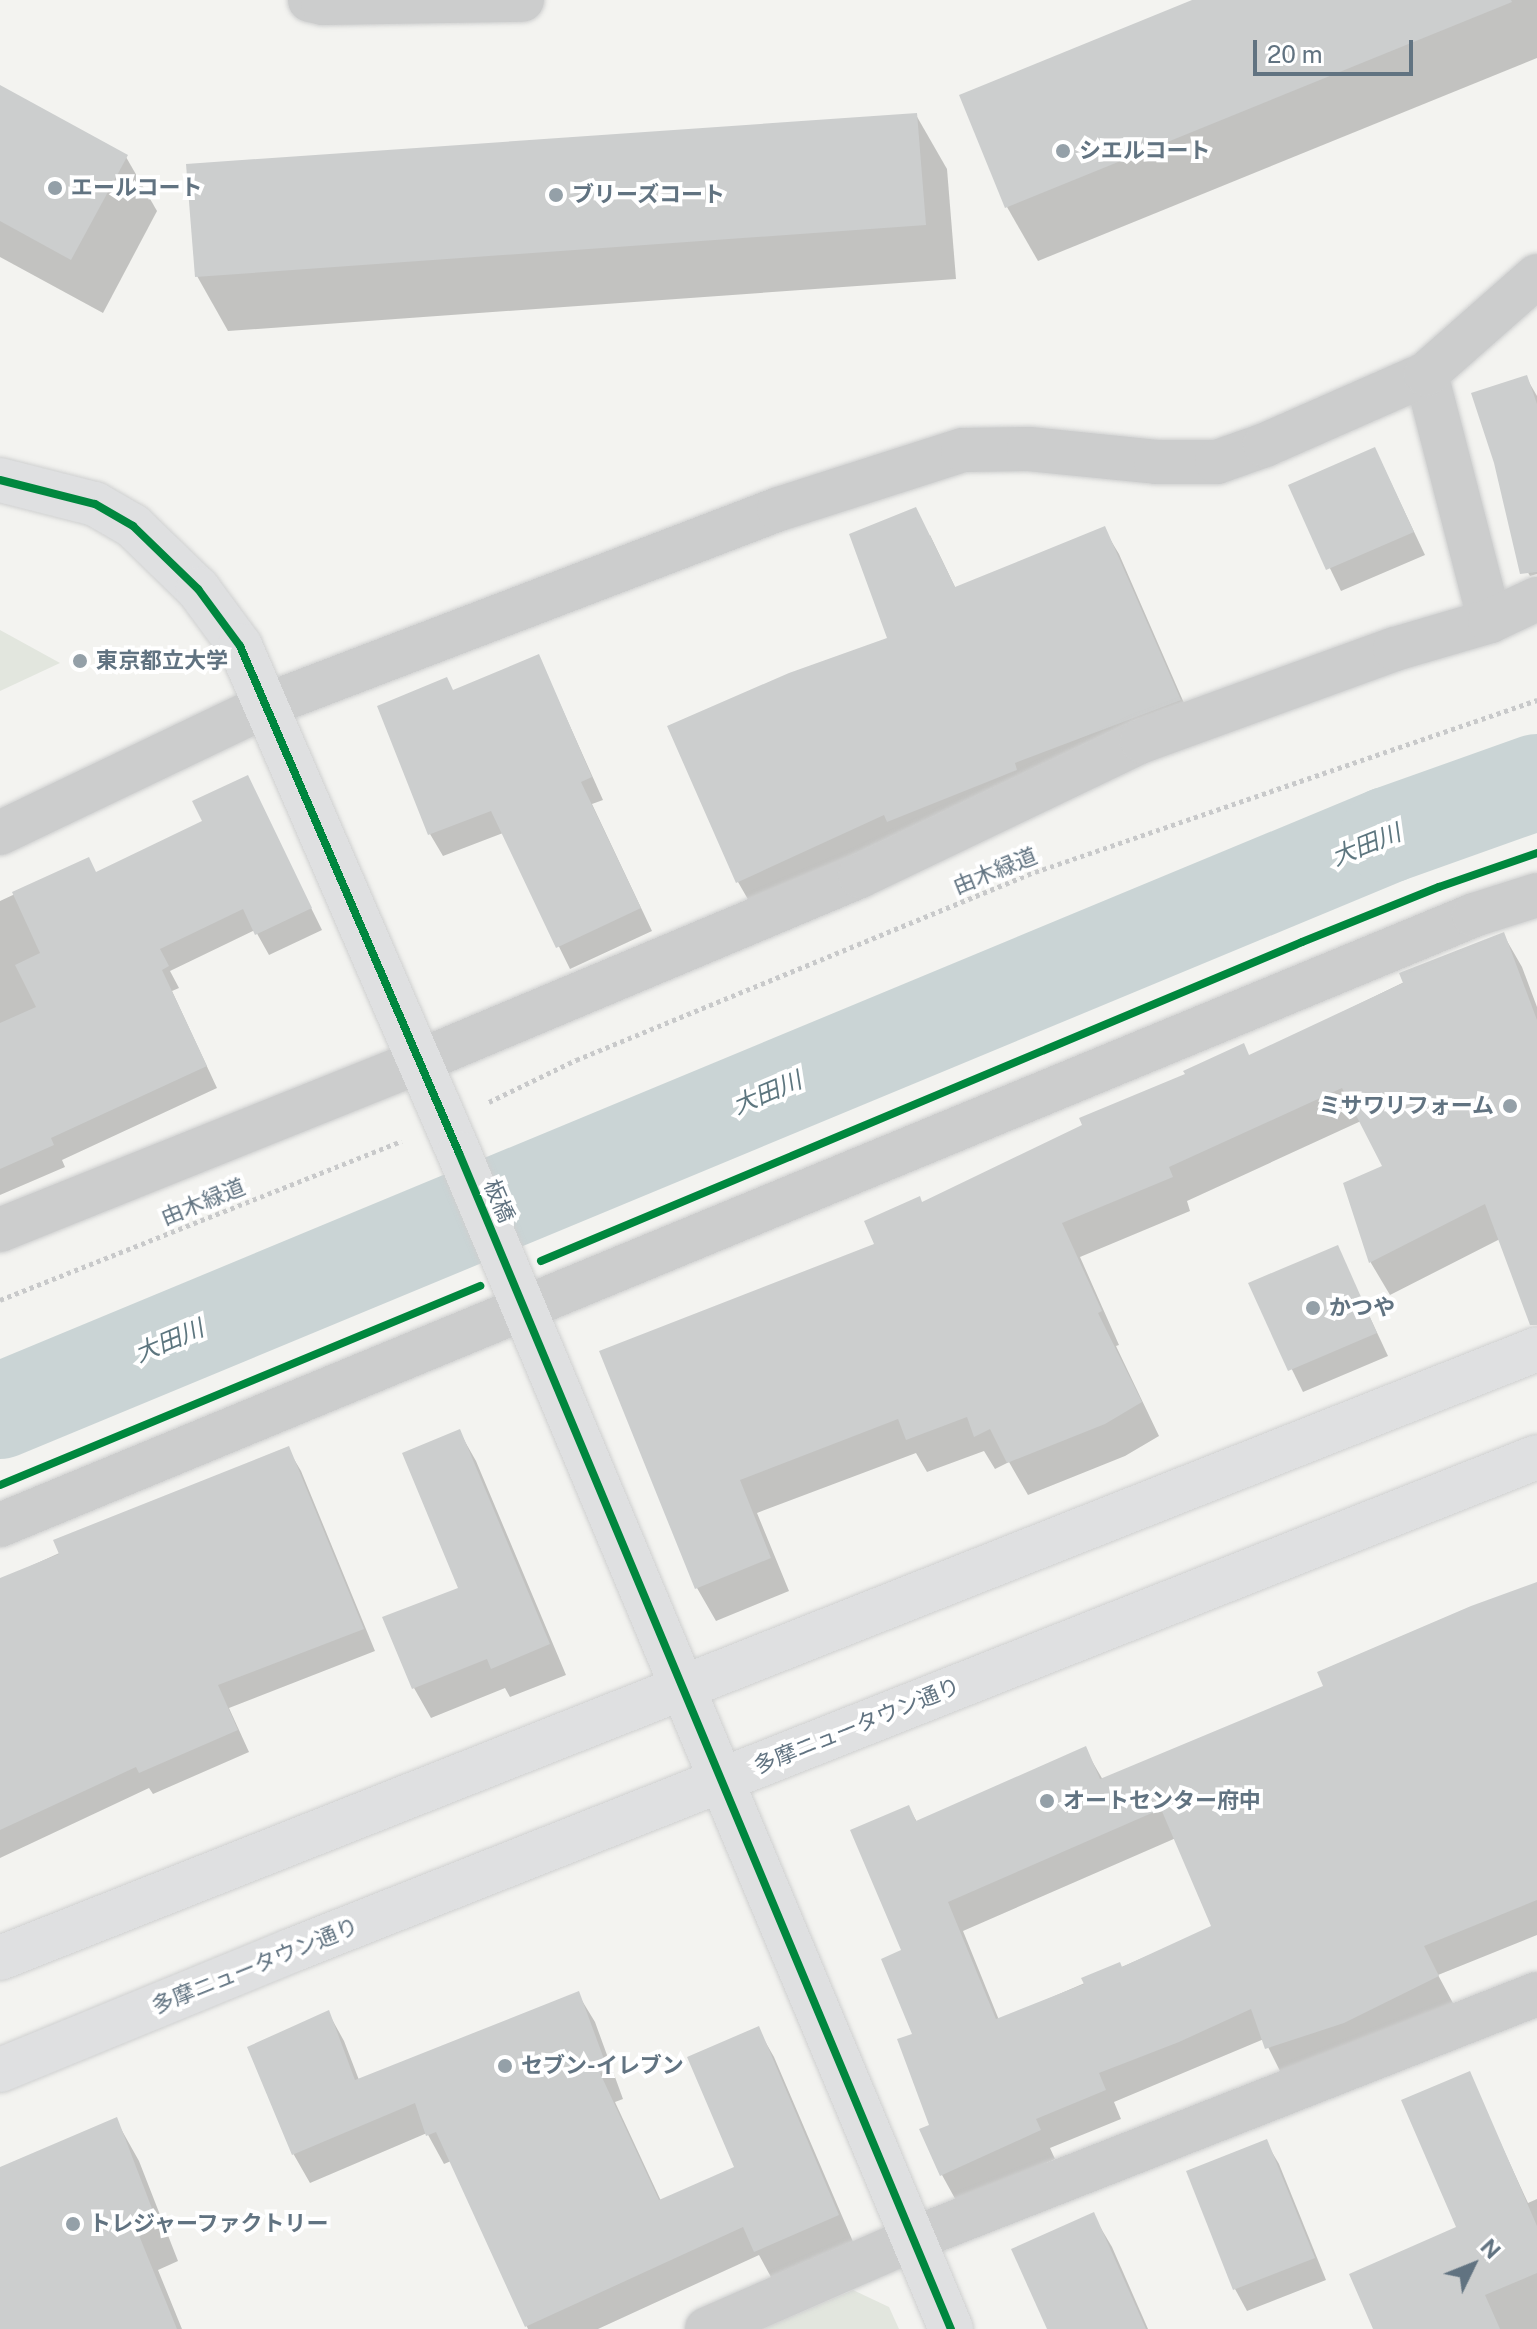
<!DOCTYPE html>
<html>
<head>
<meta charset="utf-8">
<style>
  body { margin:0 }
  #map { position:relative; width:1537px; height:2329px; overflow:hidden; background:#f3f3f0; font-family:"Public Sans","Noto Sans JP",sans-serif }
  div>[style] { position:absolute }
  .green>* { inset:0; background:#e2e6de }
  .shadow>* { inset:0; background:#0003 }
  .river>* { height:96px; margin:-48px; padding:0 48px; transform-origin:48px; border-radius:48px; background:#cad4d5 }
  .building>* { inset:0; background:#cccece }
  .path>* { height:5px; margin-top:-2.5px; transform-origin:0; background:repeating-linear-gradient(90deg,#c8c9ca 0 4px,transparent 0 8px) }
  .roads { filter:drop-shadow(0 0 2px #cfd0d0) drop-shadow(0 0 2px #cfd0d0) }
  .street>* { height:44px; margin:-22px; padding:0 22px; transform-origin:22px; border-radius:22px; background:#cccdcd }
  .secondary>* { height:44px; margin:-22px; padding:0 22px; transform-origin:22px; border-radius:22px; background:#dfe0e1 }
  .cycleway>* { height:8px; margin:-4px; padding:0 4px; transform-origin:4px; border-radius:4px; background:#00873e }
  .dots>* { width:22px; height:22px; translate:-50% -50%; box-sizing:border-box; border:4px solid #fff; border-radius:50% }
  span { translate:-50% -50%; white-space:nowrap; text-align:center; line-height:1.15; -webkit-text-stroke:8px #fff; paint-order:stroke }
  .poi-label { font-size:22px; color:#617381; font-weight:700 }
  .left { translate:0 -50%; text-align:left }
  .right { translate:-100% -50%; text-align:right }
  .street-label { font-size:22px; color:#617381 }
  .water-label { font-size:24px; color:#5d767f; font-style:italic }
  .north { position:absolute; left:1433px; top:2225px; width:80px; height:80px; -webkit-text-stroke:6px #fff; paint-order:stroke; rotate:47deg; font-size:22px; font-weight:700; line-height:32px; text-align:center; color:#617381 }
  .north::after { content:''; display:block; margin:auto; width:28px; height:36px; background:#617381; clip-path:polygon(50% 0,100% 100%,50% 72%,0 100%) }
  .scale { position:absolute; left:1253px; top:40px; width:160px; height:36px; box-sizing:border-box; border:4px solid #617381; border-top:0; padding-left:10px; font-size:24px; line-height:28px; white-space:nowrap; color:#617381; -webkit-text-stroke:6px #fff; paint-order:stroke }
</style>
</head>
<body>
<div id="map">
  <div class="green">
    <i style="clip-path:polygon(0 630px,60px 663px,0 691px)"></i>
    <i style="clip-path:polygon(853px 2290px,889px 2307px,899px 2329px,762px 2329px)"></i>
  </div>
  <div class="shadow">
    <i style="clip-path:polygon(1197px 0,1537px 0,1537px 58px,1038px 261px,1007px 207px)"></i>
    <i style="clip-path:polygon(0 88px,126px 157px,157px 211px,103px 313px,0 257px)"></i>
    <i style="clip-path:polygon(916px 115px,947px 169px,956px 279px,228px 331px,197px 276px)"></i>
    <i style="clip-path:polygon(1526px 377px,1537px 396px,1537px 574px,1530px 576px,1517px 554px)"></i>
    <i style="clip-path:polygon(1375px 449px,1425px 555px,1341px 591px,1290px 486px)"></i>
    <i style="clip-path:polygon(1104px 529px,1119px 554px,1194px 726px,753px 908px,738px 882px,670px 727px,890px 639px,930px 535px,956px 589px)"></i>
    <i style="clip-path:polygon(539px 657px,603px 800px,592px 804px,652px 931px,570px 969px,503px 833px,443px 856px,430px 834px,380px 707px,454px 692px)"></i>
    <i style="clip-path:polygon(247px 778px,322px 930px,269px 955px,255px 930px,170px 971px,179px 988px,172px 991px,217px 1088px,62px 1160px,65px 1167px,0 1195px,0 901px,88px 860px,96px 874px,204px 822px)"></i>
    <i style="clip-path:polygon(1503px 934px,1522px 967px,1537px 1007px,1537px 1305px,1500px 1239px,1390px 1295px,1371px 1263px,1345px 1184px,1385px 1166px,1361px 1121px,1187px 1201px,1190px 1211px,1080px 1257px,1119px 1345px,1116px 1346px,1159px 1436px,1125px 1456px,1028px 1495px,1009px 1462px,995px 1469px,984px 1451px,927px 1472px,916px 1453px,757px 1513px,789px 1591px,716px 1621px,697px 1588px,602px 1352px,876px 1245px,922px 1204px,1250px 1057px)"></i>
    <i style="clip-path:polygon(1337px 1247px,1388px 1356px,1303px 1392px,1250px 1284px)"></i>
    <i style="clip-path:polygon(459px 1431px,476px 1461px,566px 1675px,510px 1697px,505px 1688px,431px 1718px,414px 1688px,460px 1589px)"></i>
    <i style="clip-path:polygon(288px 1449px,301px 1471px,375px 1651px,229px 1708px,249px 1752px,153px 1794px,149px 1788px,0 1858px,0 1580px)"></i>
    <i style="clip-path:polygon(evenodd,1537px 1583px,1537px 1935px,1438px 1975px,1454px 2005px,1283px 2077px,1264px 2039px,1114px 2102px,1121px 2119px,1050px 2148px,1055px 2159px,958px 2204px,942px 2175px,915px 2035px,904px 1951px,909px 1808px,917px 1822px,1085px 1749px,1103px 1780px,1326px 1687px,1537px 1583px,1176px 1838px,1214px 1927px,999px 2020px,963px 1931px,1176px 1838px)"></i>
    <i style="clip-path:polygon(578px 1994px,595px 2022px,623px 2099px,615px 2102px,661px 2201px,736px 2168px,758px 2029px,774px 2057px,854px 2244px,772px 2279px,759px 2255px,598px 2329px,528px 2329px,451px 2161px,444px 2164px,427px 2133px,310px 2183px,294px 2155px,249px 2048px,328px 2012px,344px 2041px,359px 2080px)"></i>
    <i style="clip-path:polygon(1469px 2074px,1528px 2203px,1537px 2199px,1537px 2329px,1425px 2329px,1459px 2228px)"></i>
    <i style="clip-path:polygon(116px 2120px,139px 2161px,178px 2261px,158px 2270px,182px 2329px,0 2329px,0 2169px)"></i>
    <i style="clip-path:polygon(1266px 2142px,1279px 2164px,1326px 2280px,1247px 2311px,1235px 2289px,1189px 2172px)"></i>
    <i style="clip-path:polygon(1093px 2215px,1112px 2247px,1148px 2329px,1049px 2329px)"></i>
  </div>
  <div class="river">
    <i style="left:0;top:1411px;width:1503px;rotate:-22.54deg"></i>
    <i style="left:1388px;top:835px;width:158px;rotate:-19.6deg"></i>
  </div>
  <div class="building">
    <i style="clip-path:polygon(1192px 0,1511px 0,1512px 2px,1005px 208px,959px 95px)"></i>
    <i style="clip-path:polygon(0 85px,128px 155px,71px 260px,0 221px)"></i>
    <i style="clip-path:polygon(917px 113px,926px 225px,195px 277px,186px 164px)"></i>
    <i style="clip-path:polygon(1527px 375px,1537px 404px,1537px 572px,1520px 574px,1494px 463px,1471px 393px)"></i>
    <i style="clip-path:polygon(1375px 447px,1414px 532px,1326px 570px,1288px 485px)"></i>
    <i style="clip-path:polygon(916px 507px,955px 587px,1105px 526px,1181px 700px,1015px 763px,1017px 770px,887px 822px,884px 815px,736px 883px,667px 726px,789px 673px,887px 638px,849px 534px)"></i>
    <i style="clip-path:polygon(539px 654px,592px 777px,581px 782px,641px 908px,556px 948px,491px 811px,428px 835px,377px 706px,447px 677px,453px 690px)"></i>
    <i style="clip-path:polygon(248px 775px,312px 908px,255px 935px,243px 909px,160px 949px,169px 966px,162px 970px,207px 1066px,51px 1138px,54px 1145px,0 1169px,0 1023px,36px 1007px,15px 965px,40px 953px,12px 892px,89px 857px,96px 872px,202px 821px,192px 801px)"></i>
    <i style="clip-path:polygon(1504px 932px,1537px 1020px,1537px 1325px,1530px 1325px,1485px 1204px,1369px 1263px,1343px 1183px,1382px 1166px,1342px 1088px,1169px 1167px,1173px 1177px,1062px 1223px,1102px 1311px,1098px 1313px,1142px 1402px,1105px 1424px,1007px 1463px,990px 1429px,974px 1437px,967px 1417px,906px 1440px,898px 1419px,740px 1480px,771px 1558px,695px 1589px,599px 1351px,874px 1244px,864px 1221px,920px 1196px,922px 1202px,1082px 1125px,1079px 1118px,1185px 1074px,1183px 1071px,1244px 1043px,1249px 1055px,1403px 983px,1399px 973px)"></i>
    <i style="clip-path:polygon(1338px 1245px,1377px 1333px,1288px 1371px,1248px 1283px)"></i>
    <i style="clip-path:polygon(460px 1429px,550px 1644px,491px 1669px,487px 1659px,412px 1689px,382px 1617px,458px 1588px,402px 1453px)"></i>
    <i style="clip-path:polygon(289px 1446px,364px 1629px,218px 1685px,238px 1730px,139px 1773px,136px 1767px,0 1830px,0 1578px,59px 1554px,53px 1540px)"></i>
    <i style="clip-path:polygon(evenodd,1537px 1582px,1537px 1900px,1424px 1946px,1439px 1976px,1344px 2023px,1265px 2049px,1251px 2009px,1179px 2042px,1099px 2073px,1106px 2090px,1036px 2119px,1041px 2130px,940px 2176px,919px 2129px,929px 2125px,897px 2039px,912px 2034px,881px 1959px,901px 1950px,850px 1830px,909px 1805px,916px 1821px,1086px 1746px,1100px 1779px,1323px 1686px,1317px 1672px,1471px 1606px,1537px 1582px,1161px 1809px,1211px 1926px,1122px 1967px,1120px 1962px,1081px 1978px,1084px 1984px,996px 2019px,948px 1902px,1161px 1809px)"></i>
    <i style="clip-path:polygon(579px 1991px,608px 2070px,600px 2073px,659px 2200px,734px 2167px,687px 2057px,759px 2026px,839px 2215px,754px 2252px,743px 2227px,525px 2327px,436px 2132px,426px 2136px,415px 2103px,292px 2155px,247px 2047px,329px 2010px,355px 2080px)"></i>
    <i style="clip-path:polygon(1470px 2071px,1537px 2226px,1537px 2273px,1485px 2295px,1500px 2329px,1373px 2329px,1349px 2274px,1456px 2227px,1401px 2100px)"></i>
    <i style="clip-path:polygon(117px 2117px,156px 2219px,136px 2228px,177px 2329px,0 2329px,0 2167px)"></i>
    <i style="clip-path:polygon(1267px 2139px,1315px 2258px,1233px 2290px,1186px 2171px)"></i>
    <i style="clip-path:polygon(1094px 2212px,1146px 2329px,1047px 2329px,1011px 2249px)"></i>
  </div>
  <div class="path">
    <i style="left:489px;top:1102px;width:97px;rotate:-25.8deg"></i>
    <i style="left:576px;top:1060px;width:496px;rotate:-22.3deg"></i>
    <i style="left:1035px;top:872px;width:531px;rotate:-18.91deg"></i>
    <i style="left:0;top:1300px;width:432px;rotate:-21.6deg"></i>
  </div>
  <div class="roads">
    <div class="street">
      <i style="left:310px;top:0;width:13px;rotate:13deg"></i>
      <i style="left:323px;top:3px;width:199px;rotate:-0.9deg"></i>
      <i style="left:1426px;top:374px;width:255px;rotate:75.5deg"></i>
      <i style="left:0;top:833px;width:296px;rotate:-25.6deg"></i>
      <i style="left:267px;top:705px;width:548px;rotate:-20.95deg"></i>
      <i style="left:779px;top:509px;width:193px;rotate:-17.8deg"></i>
      <i style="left:963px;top:450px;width:66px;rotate:-0.9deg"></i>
      <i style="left:1029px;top:449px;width:128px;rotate:5.8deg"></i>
      <i style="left:1156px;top:462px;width:61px"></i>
      <i style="left:1217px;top:462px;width:51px;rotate:-19.5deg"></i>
      <i style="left:1265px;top:445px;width:176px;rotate:-23.8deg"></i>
      <i style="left:1426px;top:374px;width:148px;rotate:-41.4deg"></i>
      <i style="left:0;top:1230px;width:453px;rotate:-21.9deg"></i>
      <i style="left:420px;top:1061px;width:477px;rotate:-22.8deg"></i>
      <i style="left:860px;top:876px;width:313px;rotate:-25.6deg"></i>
      <i style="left:1142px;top:741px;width:269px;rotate:-20deg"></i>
      <i style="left:1395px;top:649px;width:99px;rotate:-16.4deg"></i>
      <i style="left:1490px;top:621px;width:52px;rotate:-25.1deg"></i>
      <i style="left:0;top:1525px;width:1595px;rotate:-22.48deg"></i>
      <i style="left:1474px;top:915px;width:66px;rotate:-17.6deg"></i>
      <i style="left:707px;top:2329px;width:225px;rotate:-23.6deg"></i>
      <i style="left:913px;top:2239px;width:670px;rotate:-21.44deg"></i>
    </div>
    <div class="secondary">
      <i style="left:0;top:480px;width:98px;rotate:14.2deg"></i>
      <i style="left:95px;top:504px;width:44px;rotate:30.1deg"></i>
      <i style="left:133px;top:526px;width:91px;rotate:44.1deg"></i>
      <i style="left:198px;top:589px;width:71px;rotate:53.6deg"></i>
      <i style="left:240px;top:646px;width:552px;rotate:66.64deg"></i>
      <i style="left:459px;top:1153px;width:1275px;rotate:67.3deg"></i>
      <i style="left:0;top:1958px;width:1653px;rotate:-21.61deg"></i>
      <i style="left:0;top:2070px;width:313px;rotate:-22.3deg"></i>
      <i style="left:290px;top:1951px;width:1341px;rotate:-21.61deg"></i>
    </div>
  </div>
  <div class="cycleway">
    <i style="left:0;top:480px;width:98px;rotate:14.2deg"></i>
    <i style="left:95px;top:504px;width:44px;rotate:30.1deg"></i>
    <i style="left:133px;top:526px;width:91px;rotate:44.1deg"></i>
    <i style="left:198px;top:589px;width:71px;rotate:53.6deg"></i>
    <i style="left:240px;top:646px;width:552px;rotate:66.64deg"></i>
    <i style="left:459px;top:1153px;width:1275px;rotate:67.3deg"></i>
    <i style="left:541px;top:1261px;width:825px;rotate:-22.74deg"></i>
    <i style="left:1302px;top:942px;width:148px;rotate:-21.9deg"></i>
    <i style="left:1439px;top:887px;width:104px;rotate:-19.1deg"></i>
    <i style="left:0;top:1485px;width:520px;rotate:-22.52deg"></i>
  </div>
  <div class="dots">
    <i style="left:1063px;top:151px;background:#94a0a8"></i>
    <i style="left:55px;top:188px;background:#94a0a8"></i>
    <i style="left:556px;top:195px;background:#94a0a8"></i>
    <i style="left:80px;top:661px;background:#94a0a8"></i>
    <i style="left:1510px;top:1106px;background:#94a0a8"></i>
    <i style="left:1313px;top:1308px;background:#94a0a8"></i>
    <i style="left:1047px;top:1801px;background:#94a0a8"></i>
    <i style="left:505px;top:2066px;background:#94a0a8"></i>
    <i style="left:73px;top:2224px;background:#94a0a8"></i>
  </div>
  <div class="poi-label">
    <span class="left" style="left:1079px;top:151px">シエルコート</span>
    <span class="left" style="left:71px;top:188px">エールコート</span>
    <span class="left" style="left:572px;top:195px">ブリーズコート</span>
    <span class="left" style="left:96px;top:661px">東京都立大学</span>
    <span class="right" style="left:1494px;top:1106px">ミサワリフォーム</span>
    <span class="left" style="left:1329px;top:1308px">かつや</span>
    <span class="left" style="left:1063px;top:1801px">オートセンター府中</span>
    <span class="left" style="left:521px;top:2066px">セブン-イレブン</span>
    <span class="left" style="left:89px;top:2224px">トレジャーファクトリー</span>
  </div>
  <div class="street-label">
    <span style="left:995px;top:871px;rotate:-22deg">由木緑道</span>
    <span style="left:499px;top:1201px;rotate:67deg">板橋</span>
    <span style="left:203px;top:1202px;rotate:-22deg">由木緑道</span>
    <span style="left:857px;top:1726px;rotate:-22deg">多摩ニュータウン通り</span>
    <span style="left:255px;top:1966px;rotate:-22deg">多摩ニュータウン通り</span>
  </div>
  <div class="water-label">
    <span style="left:1366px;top:845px;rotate:-22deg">大田川</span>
    <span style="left:767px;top:1093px;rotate:-23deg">大田川</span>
    <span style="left:169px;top:1341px;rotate:-23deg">大田川</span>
  </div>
  <div class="north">N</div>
  <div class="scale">20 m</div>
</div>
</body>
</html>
